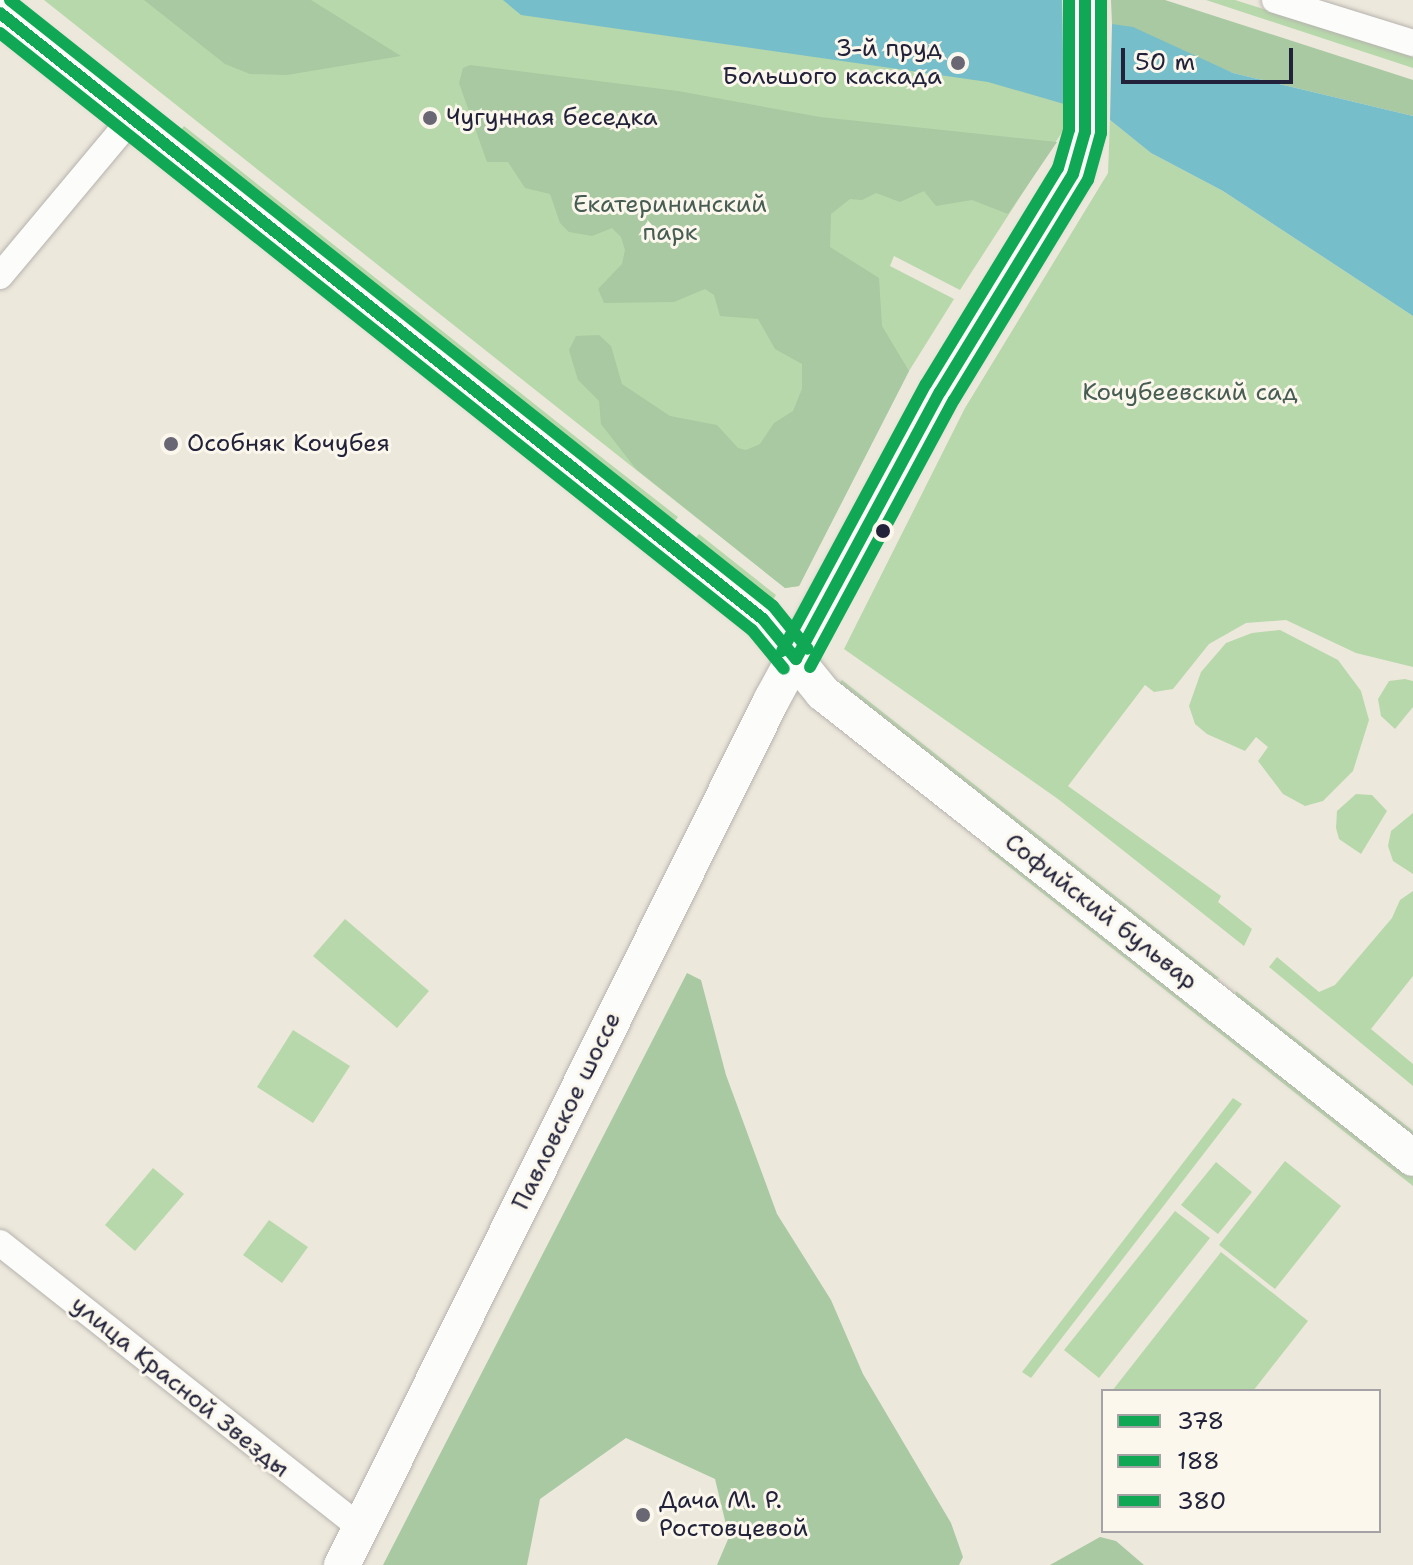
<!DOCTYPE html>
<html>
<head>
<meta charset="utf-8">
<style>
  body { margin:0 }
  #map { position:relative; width:1413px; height:1565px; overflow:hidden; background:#ede8dc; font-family:"Shantell Sans",sans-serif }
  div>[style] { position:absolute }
  .green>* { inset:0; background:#b7d8ab }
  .forest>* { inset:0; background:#a8c9a1 }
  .water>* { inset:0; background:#76beca }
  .roads { filter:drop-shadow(0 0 2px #b6b3ae) drop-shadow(0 0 2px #b6b3ae) }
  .street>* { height:26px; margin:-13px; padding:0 13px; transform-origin:13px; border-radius:13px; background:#fcfcfa }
  .secondary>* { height:36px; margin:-18px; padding:0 18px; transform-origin:18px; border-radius:18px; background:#fcfcfa }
  .bus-1>* { height:12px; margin:-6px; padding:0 6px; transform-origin:6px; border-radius:6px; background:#10a855 }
  .bus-2>* { height:12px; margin:-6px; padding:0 6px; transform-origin:6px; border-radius:6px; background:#10a855 }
  .bus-3>* { height:12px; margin:-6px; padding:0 6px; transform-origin:6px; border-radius:6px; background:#10a855 }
  .dots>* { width:22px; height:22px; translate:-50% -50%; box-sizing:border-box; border:4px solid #fbf7ec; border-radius:50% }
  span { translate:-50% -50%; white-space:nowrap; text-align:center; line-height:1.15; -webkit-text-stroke:6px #fbf7ec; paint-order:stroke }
  .poi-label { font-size:24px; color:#22223b }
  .right { translate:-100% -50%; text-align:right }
  .left { translate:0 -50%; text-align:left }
  .park-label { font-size:24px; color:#475d54 }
  .street-label { font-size:24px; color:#22223b }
  .legend { position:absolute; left:1101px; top:1389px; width:280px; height:144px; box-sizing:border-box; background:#fbf7ec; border:2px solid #a4a2a5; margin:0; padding:10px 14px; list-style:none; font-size:24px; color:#22223b }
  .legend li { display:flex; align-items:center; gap:16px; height:40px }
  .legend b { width:40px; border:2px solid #a4a2a5 }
  .scale { position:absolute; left:1121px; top:48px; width:172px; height:36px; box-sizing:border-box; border:4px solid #22223b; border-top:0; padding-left:10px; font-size:24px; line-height:28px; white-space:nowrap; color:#22223b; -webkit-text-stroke:6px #fbf7ec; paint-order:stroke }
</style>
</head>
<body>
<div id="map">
  <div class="green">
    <i style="clip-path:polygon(44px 0,1062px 0,1064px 129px,960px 290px,894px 256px,890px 266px,954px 299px,909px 371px,799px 586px,785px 588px)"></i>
    <i style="clip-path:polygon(1206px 0,1235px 0,1413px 57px,1413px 68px)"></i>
    <i style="clip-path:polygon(1110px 120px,1151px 153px,1223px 191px,1413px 316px,1413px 667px,1356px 653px,1286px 620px,1246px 623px,1209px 644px,1173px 689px,1154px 692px,1145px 685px,1068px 786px,1221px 896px,1218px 902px,1252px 929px,1244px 946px,1058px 799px,844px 649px,965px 408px,1108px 173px)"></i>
    <i style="clip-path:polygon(184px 126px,605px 460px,678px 517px,671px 526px,178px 134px)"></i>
    <i style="clip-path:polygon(699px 534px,776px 595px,771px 603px,692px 542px)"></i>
    <i style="clip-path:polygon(1280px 630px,1338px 660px,1361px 691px,1369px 720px,1353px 771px,1323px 801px,1305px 806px,1283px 794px,1258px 761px,1268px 747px,1256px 737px,1245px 751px,1207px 734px,1195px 724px,1189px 706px,1201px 672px,1226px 643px,1252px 633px)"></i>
    <i style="clip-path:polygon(1405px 679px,1413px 681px,1413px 707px,1395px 729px,1381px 716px,1378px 699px,1389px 681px)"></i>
    <i style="clip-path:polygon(842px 680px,1219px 978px,1210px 981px,837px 686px)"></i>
    <i style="clip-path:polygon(1356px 794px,1372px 795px,1387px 811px,1361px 854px,1339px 839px,1336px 828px,1337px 811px)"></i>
    <i style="clip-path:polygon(1413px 813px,1413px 874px,1393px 861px,1388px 846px,1391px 831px)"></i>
    <i style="clip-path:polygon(994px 842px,1413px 1173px,1413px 1186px,988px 850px)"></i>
    <i style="clip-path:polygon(1413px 891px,1413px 976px,1371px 1029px,1413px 1064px,1413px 1086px,1269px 967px,1277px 957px,1319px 992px,1335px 985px,1392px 918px,1400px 900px)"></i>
    <i style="clip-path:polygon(345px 919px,429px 991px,397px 1028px,313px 956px)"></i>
    <i style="clip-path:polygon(1236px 991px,1413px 1131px,1413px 1143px,1234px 1001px)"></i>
    <i style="clip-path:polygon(293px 1030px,350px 1066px,313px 1123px,257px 1087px)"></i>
    <i style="clip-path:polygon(1233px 1098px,1242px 1104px,1031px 1378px,1022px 1372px)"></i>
    <i style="clip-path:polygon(1285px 1161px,1341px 1206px,1275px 1289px,1219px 1245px)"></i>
    <i style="clip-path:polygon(1216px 1162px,1252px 1192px,1218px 1234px,1181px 1205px)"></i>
    <i style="clip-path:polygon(153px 1168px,184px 1194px,135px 1251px,105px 1225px)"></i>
    <i style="clip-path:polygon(1175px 1211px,1210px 1238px,1099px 1378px,1064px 1350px)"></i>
    <i style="clip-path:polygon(269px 1220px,308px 1247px,282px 1283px,243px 1255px)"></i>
    <i style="clip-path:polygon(1221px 1252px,1308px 1321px,1253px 1391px,1112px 1391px)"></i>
  </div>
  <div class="forest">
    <i style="clip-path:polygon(144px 0,311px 0,401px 56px,287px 75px,250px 74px,225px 64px)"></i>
    <i style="clip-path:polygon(1111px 0,1165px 0,1413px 80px,1413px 116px,1233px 73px,1112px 24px)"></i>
    <i style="clip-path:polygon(470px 65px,678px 91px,820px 117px,1057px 142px,1008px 214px,972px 200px,936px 206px,924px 191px,900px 202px,876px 193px,862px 200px,850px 199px,831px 214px,830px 247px,879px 278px,882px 326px,909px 371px,799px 586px,785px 588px,636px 469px,601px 424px,599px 401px,578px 380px,569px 350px,576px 336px,599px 335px,611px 346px,622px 384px,670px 416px,717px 425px,738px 448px,746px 450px,760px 444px,774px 423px,793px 411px,802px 389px,802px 364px,775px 349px,758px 319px,720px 316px,714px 295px,705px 289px,674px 302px,604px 303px,598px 289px,622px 264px,625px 250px,621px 237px,612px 228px,592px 236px,569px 232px,560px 223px,550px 194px,525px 188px,508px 162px,487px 162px,459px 83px,463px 68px)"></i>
    <i style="clip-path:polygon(687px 973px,701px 980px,726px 1075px,777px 1214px,831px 1300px,863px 1374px,951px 1523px,963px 1557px,959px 1565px,717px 1565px,729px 1537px,715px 1479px,626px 1438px,540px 1499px,527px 1565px,383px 1565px)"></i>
    <i style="clip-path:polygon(1100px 1537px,1116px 1541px,1144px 1565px,1050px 1565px)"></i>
  </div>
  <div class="water">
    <i style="clip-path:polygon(503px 0,1062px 0,1064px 104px,988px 82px,521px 15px)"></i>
    <i style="clip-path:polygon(1112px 24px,1133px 27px,1233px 73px,1413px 116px,1413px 316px,1223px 191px,1151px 153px,1110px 120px)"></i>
  </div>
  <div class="roads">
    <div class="street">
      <i style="left:1275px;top:0;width:145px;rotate:17.3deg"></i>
      <i style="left:0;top:276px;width:206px;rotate:-50.1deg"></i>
      <i style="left:0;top:1243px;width:460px;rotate:38.3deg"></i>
    </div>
    <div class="secondary">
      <i style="left:0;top:13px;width:974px;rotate:38.46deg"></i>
      <i style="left:763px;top:619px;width:95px;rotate:51deg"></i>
      <i style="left:823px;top:693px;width:751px;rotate:38.24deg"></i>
      <i style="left:342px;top:1565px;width:967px;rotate:-63.59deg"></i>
      <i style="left:772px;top:699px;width:350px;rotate:-61.3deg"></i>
      <i style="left:940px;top:392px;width:255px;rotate:-58.6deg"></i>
      <i style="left:1073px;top:174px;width:44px;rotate:-74.1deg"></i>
      <i style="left:1085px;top:132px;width:132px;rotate:-90deg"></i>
    </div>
  </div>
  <div class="bus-1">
    <i style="left:0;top:13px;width:974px;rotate:38.46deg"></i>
    <i style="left:763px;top:619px;width:52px;rotate:50.5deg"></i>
    <i style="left:796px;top:659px;width:303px;rotate:-61.7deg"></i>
    <i style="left:940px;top:392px;width:255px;rotate:-58.6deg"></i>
    <i style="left:1073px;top:174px;width:44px;rotate:-74.1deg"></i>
    <i style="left:1085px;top:132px;width:132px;rotate:-90deg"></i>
  </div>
  <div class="bus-2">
    <i style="left:0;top:33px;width:960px;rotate:38.45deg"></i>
    <i style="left:752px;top:630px;width:50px;rotate:50.6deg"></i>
    <i style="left:810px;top:667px;width:303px;rotate:-61.7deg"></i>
    <i style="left:954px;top:400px;width:258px;rotate:-58.7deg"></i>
    <i style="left:1088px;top:180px;width:49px;rotate:-74.5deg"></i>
    <i style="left:1101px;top:133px;width:133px;rotate:-90deg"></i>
  </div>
  <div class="bus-3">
    <i style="left:10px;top:0;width:974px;rotate:38.46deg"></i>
    <i style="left:773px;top:606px;width:55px;rotate:50.9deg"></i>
    <i style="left:782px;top:651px;width:303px;rotate:-61.7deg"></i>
    <i style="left:926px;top:384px;width:253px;rotate:-58.6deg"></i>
    <i style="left:1058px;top:168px;width:40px;rotate:-74deg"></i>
    <i style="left:1069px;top:130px;width:130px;rotate:-90deg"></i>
  </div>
  <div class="dots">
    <i style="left:958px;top:63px;background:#696773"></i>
    <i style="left:430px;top:118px;background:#696773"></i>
    <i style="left:171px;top:444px;background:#696773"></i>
    <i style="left:883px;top:531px;background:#22223b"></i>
    <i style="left:643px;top:1515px;background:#696773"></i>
  </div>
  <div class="poi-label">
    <span class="right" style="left:942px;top:63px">3-й пруд<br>Большого каскада</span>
    <span class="left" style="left:446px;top:118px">Чугунная беседка</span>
    <span class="left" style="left:187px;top:444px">Особняк Кочубея</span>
    <span class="left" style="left:659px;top:1515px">Дача М. Р.<br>Ростовцевой</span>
  </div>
  <div class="park-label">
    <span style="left:670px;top:219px">Екатерининский<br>парк</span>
    <span style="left:1190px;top:393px">Кочубеевский сад</span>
  </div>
  <div class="street-label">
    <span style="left:1101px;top:912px;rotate:38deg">Софийский бульвар</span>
    <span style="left:567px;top:1111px;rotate:-64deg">Павловское шоссе</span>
    <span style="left:180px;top:1387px;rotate:39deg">улица Красной Звезды</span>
  </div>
  <ul class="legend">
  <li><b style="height:10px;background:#10a855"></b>378</li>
  <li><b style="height:10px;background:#10a855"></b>188</li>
  <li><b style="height:10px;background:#10a855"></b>380</li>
  </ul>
  <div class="scale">50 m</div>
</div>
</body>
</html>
